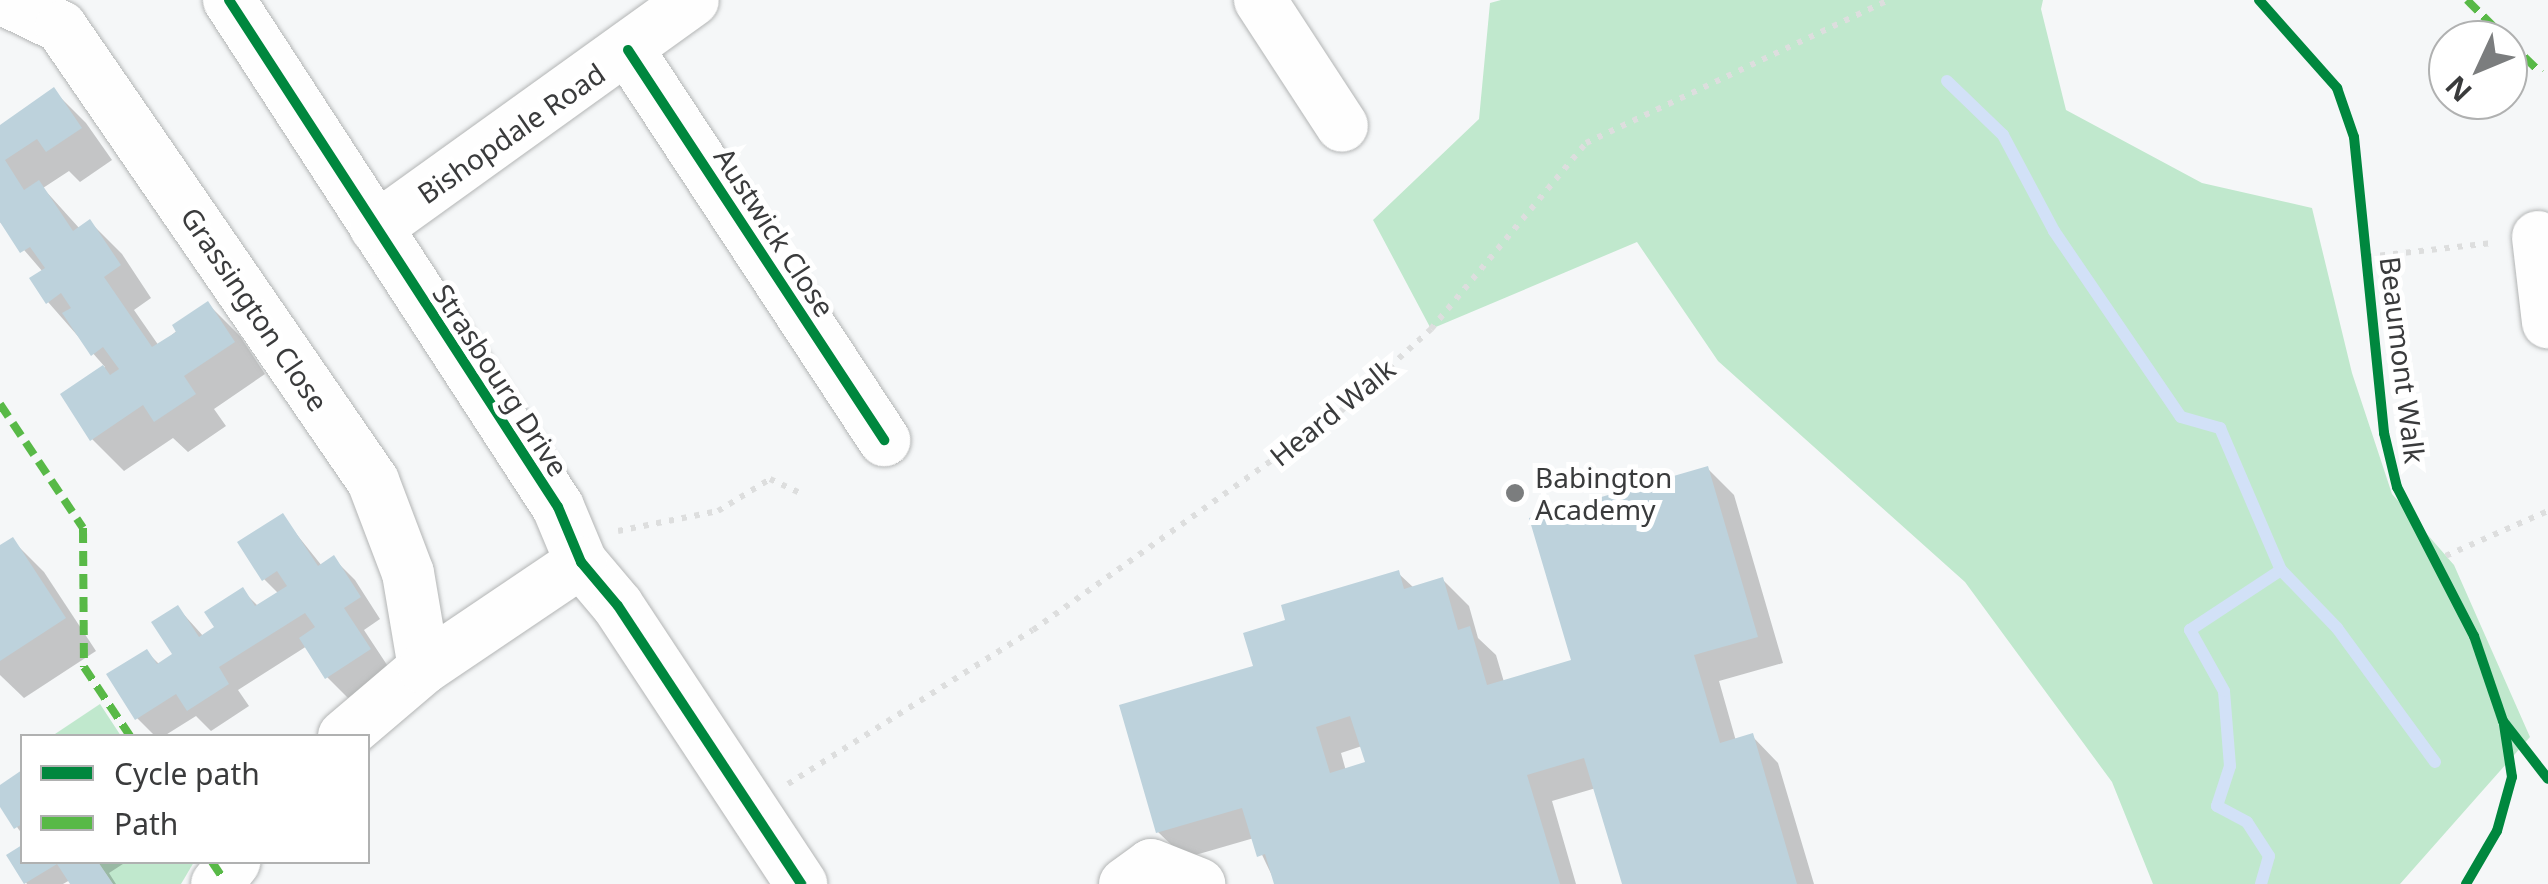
<!DOCTYPE html>
<html>
<head>
<meta charset="utf-8">
<style>
  body { margin:0 }
  #map { position:relative; width:2548px; height:884px; overflow:hidden; background:#f5f7f8; font-family:"Noto Sans",sans-serif }
  div>[style] { position:absolute }
  .green>* { inset:0; background:#c0e8cd }
  .shadow>* { inset:0; background:#0003 }
  .stream>* { height:12px; margin:-6px; padding:0 6px; transform-origin:6px; border-radius:6px; background:#d2e1f7 }
  .building>* { inset:0; background:#bdd2dc }
  .path>* { height:6px; margin-top:-3px; transform-origin:0; background:repeating-linear-gradient(90deg,#dddede 0 5px,transparent 0 13px) }
  .roads { filter:drop-shadow(0 0 2px #b3b5b5) drop-shadow(0 0 2px #b3b5b5) }
  .minor>* { height:52px; margin:-26px; padding:0 26px; transform-origin:26px; border-radius:26px; background:#fefefe }
  .quiet>* { height:8px; margin-top:-4px; transform-origin:0; background:repeating-linear-gradient(90deg,#58b947 0 15px,transparent 0 23px) }
  .cycleway>* { height:10px; margin:-5px; padding:0 5px; transform-origin:5px; border-radius:5px; background:#00873e }
  .dots>* { width:28px; height:28px; translate:-50% -50%; box-sizing:border-box; border:5px solid #fff; border-radius:50% }
  span { translate:-50% -50%; white-space:nowrap; text-align:center; line-height:1.15; -webkit-text-stroke:10px #fff; paint-order:stroke }
  .street-label { font-size:28px; color:#3a3b3c }
  .poi-label { font-size:28px; color:#3a3b3c }
  .left { translate:0 -50%; text-align:left }
  .legend { position:absolute; left:20px; top:734px; width:350px; height:130px; box-sizing:border-box; background:#fff; border:2px solid #b0b1b1; margin:0; padding:12px 18px; list-style:none; font-size:30px; color:#3a3b3c }
  .legend li { display:flex; align-items:center; gap:20px; height:50px }
  .legend b { width:50px; border:2px solid #b0b1b1 }
  .north { position:absolute; left:2428px; top:20px; width:100px; height:100px; box-sizing:border-box; background:#fff; border:2px solid #b0b1b1; border-radius:50%; rotate:226deg; font-size:28px; font-weight:700; line-height:40px; text-align:center; color:#3a3b3c }
  .north::after { content:''; display:block; margin:auto; width:35px; height:45px; background:#7b7d7e; clip-path:polygon(50% 0,100% 100%,50% 72%,0 100%) }
</style>
</head>
<body>
<div id="map">
  <div class="green">
    <i style="clip-path:polygon(1501px 0,2043px 0,2041px 9px,2066px 110px,2202px 183px,2312px 208px,2352px 373px,2392px 494px,2454px 565px,2530px 737px,2400px 884px,2153px 884px,2112px 782px,1965px 582px,1718px 361px,1637px 242px,1431px 329px,1373px 220px,1479px 119px,1490px 3px)"></i>
    <i style="clip-path:polygon(100px 704px,121px 736px,52px 736px)"></i>
    <i style="clip-path:polygon(98px 862px,194px 862px,181px 884px,113px 884px)"></i>
  </div>
  <div class="shadow">
    <i style="clip-path:polygon(54px 91px,86px 123px,112px 160px,80px 182px,69px 171px,43px 188px,80px 229px,90px 222px,122px 254px,151px 298px,134px 310px,159px 346px,208px 304px,240px 336px,265px 374px,214px 409px,226px 426px,188px 452px,173px 438px,124px 471px,92px 439px,63px 395px,105px 367px,48px 302px,43px 272px,0 222px,0 128px)"></i>
    <i style="clip-path:polygon(evenodd,1708px 469px,1734px 495px,1783px 663px,1719px 681px,1736px 741px,1752px 736px,1778px 763px,1814px 884px,1624px 884px,1596px 788px,1552px 801px,1576px 884px,1276px 884px,1254px 838px,1185px 858px,1158px 832px,1256px 668px,1288px 622px,1398px 573px,1414px 588px,1443px 580px,1469px 606px,1478px 638px,1496px 655px,1504px 682px,1574px 662px,1708px 469px,1362px 746px,1368px 764px,1346px 771px,1341px 753px,1362px 746px)"></i>
    <i style="clip-path:polygon(282px 516px,322px 566px,334px 559px,355px 580px,380px 619px,364px 630px,391px 671px,348px 698px,327px 677px,307px 646px,238px 690px,249px 706px,211px 731px,196px 716px,164px 736px,155px 736px,137px 718px,147px 652px,160px 665px,176px 655px,178px 608px,204px 637px,217px 628px,242px 590px,259px 607px,279px 594px,264px 579px)"></i>
    <i style="clip-path:polygon(12px 540px,44px 572px,96px 651px,24px 698px,0 675px,0 548px)"></i>
    <i style="clip-path:polygon(22px 773px,22px 834px,0 803px,0 788px)"></i>
    <i style="clip-path:polygon(22px 848px,22px 862px,126px 862px,109px 873px,116px 884px,73px 884px,70px 880px,63px 884px,27px 884px,10px 856px)"></i>
  </div>
  <div class="stream">
    <i style="left:1947px;top:81px;width:78px;rotate:44deg"></i>
    <i style="left:2003px;top:135px;width:109px;rotate:62deg"></i>
    <i style="left:2054px;top:231px;width:225px;rotate:55.7deg"></i>
    <i style="left:2181px;top:417px;width:41px;rotate:15.8deg"></i>
    <i style="left:2220px;top:428px;width:155px;rotate:66.8deg"></i>
    <i style="left:2281px;top:570px;width:81px;rotate:46deg"></i>
    <i style="left:2337px;top:628px;width:166px;rotate:53.8deg"></i>
    <i style="left:2261px;top:884px;width:29px;rotate:-74deg"></i>
    <i style="left:2269px;top:856px;width:40px;rotate:-122.9deg"></i>
    <i style="left:2247px;top:822px;width:34px;rotate:-152deg"></i>
    <i style="left:2217px;top:806px;width:42px;rotate:-72deg"></i>
    <i style="left:2230px;top:766px;width:75px;rotate:-94.6deg"></i>
    <i style="left:2224px;top:691px;width:70px;rotate:-119.1deg"></i>
    <i style="left:2190px;top:630px;width:109px;rotate:-33.4deg"></i>
  </div>
  <div class="building">
    <i style="clip-path:polygon(54px 87px,82px 128px,46px 152px,37px 139px,5px 160px,24px 190px,39px 180px,73px 231px,90px 219px,121px 265px,104px 277px,152px 347px,176px 332px,172px 325px,208px 301px,235px 342px,184px 376px,196px 394px,154px 422px,143px 405px,90px 441px,60px 394px,103px 365px,110px 375px,119px 369px,103px 347px,91px 356px,62px 313px,71px 308px,61px 293px,46px 304px,29px 278px,45px 268px,30px 247px,20px 253px,0 222px,0 125px)"></i>
    <i style="clip-path:polygon(evenodd,1708px 466px,1758px 637px,1694px 655px,1720px 743px,1753px 733px,1797px 884px,1622px 884px,1584px 758px,1527px 775px,1560px 884px,1274px 884px,1265px 854px,1257px 857px,1242px 808px,1156px 833px,1119px 705px,1253px 666px,1243px 633px,1285px 620px,1281px 605px,1399px 570px,1404px 589px,1443px 577px,1458px 630px,1470px 626px,1487px 685px,1571px 660px,1529px 518px,1708px 466px,1350px 716px,1365px 762px,1330px 773px,1316px 727px,1350px 716px)"></i>
    <i style="clip-path:polygon(283px 513px,318px 566px,334px 555px,361px 597px,344px 608px,371px 649px,325px 679px,299px 638px,315px 627px,305px 613px,219px 667px,229px 684px,187px 711px,176px 694px,135px 720px,106px 674px,147px 649px,157px 664px,172px 654px,151px 622px,178px 605px,199px 637px,214px 627px,204px 612px,243px 587px,255px 606px,287px 586px,277px 571px,262px 581px,237px 542px)"></i>
    <i style="clip-path:polygon(13px 537px,66px 618px,0 661px,0 545px)"></i>
    <i style="clip-path:polygon(22px 770px,22px 824px,14px 829px,0 807px,0 785px)"></i>
    <i style="clip-path:polygon(22px 845px,22px 862px,98px 862px,113px 884px,70px 884px,57px 864px,24px 884px,6px 855px)"></i>
  </div>
  <div class="path">
    <i style="left:2367px;top:257px;width:126px;rotate:-6.4deg"></i>
    <i style="left:618px;top:531px;width:102px;rotate:-11.3deg"></i>
    <i style="left:718px;top:511px;width:61px;rotate:-31.6deg"></i>
    <i style="left:770px;top:479px;width:35px;rotate:25deg"></i>
    <i style="left:2434px;top:561px;width:124px;rotate:-23.7deg"></i>
    <i style="left:788px;top:784px;width:289px;rotate:-32.2deg"></i>
    <i style="left:1033px;top:630px;width:378px;rotate:-35.4deg"></i>
    <i style="left:1341px;top:411px;width:122px;rotate:-42.3deg"></i>
    <i style="left:1431px;top:329px;width:242px;rotate:-50.2deg"></i>
    <i style="left:1586px;top:143px;width:334px;rotate:-25.3deg"></i>
  </div>
  <div class="roads">
    <div class="minor">
      <i style="left:5px;top:0;width:62px;rotate:25.7deg"></i>
      <i style="left:61px;top:27px;width:551px;rotate:55.5deg"></i>
      <i style="left:373px;top:481px;width:98px;rotate:69.2deg"></i>
      <i style="left:408px;top:573px;width:96px;rotate:80.4deg"></i>
      <i style="left:229px;top:0;width:604px;rotate:57.02deg"></i>
      <i style="left:558px;top:507px;width:60px;rotate:67.3deg"></i>
      <i style="left:581px;top:562px;width:57px;rotate:49.9deg"></i>
      <i style="left:618px;top:606px;width:333px;rotate:56.6deg"></i>
      <i style="left:1260px;top:0;width:150px;rotate:56.9deg"></i>
      <i style="left:628px;top:50px;width:467px;rotate:56.7deg"></i>
      <i style="left:376px;top:228px;width:390px;rotate:-35.7deg"></i>
      <i style="left:2538px;top:237px;width:86px;rotate:83.3deg"></i>
      <i style="left:344px;top:736px;width:105px;rotate:-40.4deg"></i>
      <i style="left:424px;top:668px;width:189px;rotate:-34deg"></i>
      <i style="left:217px;top:884px;width:28px;rotate:-52deg"></i>
      <i style="left:1125px;top:884px;width:32px;rotate:-36deg"></i>
      <i style="left:1151px;top:865px;width:52px;rotate:21.6deg"></i>
    </div>
  </div>
  <div class="quiet">
    <i style="left:2467px;top:0;width:57px;rotate:45deg"></i>
    <i style="left:2508px;top:41px;width:46px;rotate:44.1deg"></i>
    <i style="left:0;top:404px;width:149px;rotate:56.2deg"></i>
    <i style="left:83px;top:528px;width:139px;rotate:89.6deg"></i>
    <i style="left:84px;top:667px;width:83px;rotate:56.3deg"></i>
    <i style="left:212px;top:862px;width:18px;rotate:56deg"></i>
  </div>
  <div class="cycleway">
    <i style="left:229px;top:0;width:604px;rotate:57.02deg"></i>
    <i style="left:558px;top:507px;width:60px;rotate:67.3deg"></i>
    <i style="left:581px;top:562px;width:57px;rotate:49.9deg"></i>
    <i style="left:618px;top:606px;width:333px;rotate:56.6deg"></i>
    <i style="left:2259px;top:0;width:118px;rotate:48.4deg"></i>
    <i style="left:2337px;top:88px;width:52px;rotate:70.9deg"></i>
    <i style="left:2354px;top:137px;width:298px;rotate:84.2deg"></i>
    <i style="left:2384px;top:433px;width:56px;rotate:76.5deg"></i>
    <i style="left:2397px;top:487px;width:168px;rotate:62.7deg"></i>
    <i style="left:2474px;top:636px;width:90px;rotate:71.2deg"></i>
    <i style="left:2503px;top:721px;width:73px;rotate:52.2deg"></i>
    <i style="left:628px;top:50px;width:467px;rotate:56.7deg"></i>
    <i style="left:2466px;top:884px;width:61px;rotate:-59.7deg"></i>
    <i style="left:2497px;top:831px;width:56px;rotate:-74.5deg"></i>
    <i style="left:2512px;top:777px;width:53px;rotate:-98.7deg"></i>
  </div>
  <div class="dots">
    <i style="left:1515px;top:493px;background:#7b7d7e"></i>
  </div>
  <div class="street-label">
    <span style="left:511px;top:133px;rotate:-35deg">Bishopdale Road</span>
    <span style="left:775px;top:232px;rotate:57deg">Austwick Close</span>
    <span style="left:255px;top:309px;rotate:56deg">Grassington Close</span>
    <span style="left:2403px;top:360px;rotate:83deg">Beaumont Walk</span>
    <span style="left:501px;top:380px;rotate:57deg">Strasbourg Drive</span>
    <span style="left:1332px;top:412px;rotate:-39deg">Heard Walk</span>
  </div>
  <div class="poi-label">
    <span class="left" style="left:1535px;top:493px">Babington<br>Academy</span>
  </div>
  <ul class="legend">
  <li><b style="height:12px;background:#00873e"></b>Cycle path</li>
  <li><b style="height:12px;background:#58b947"></b>Path</li>
  </ul>
  <div class="north">N</div>
</div>
</body>
</html>
